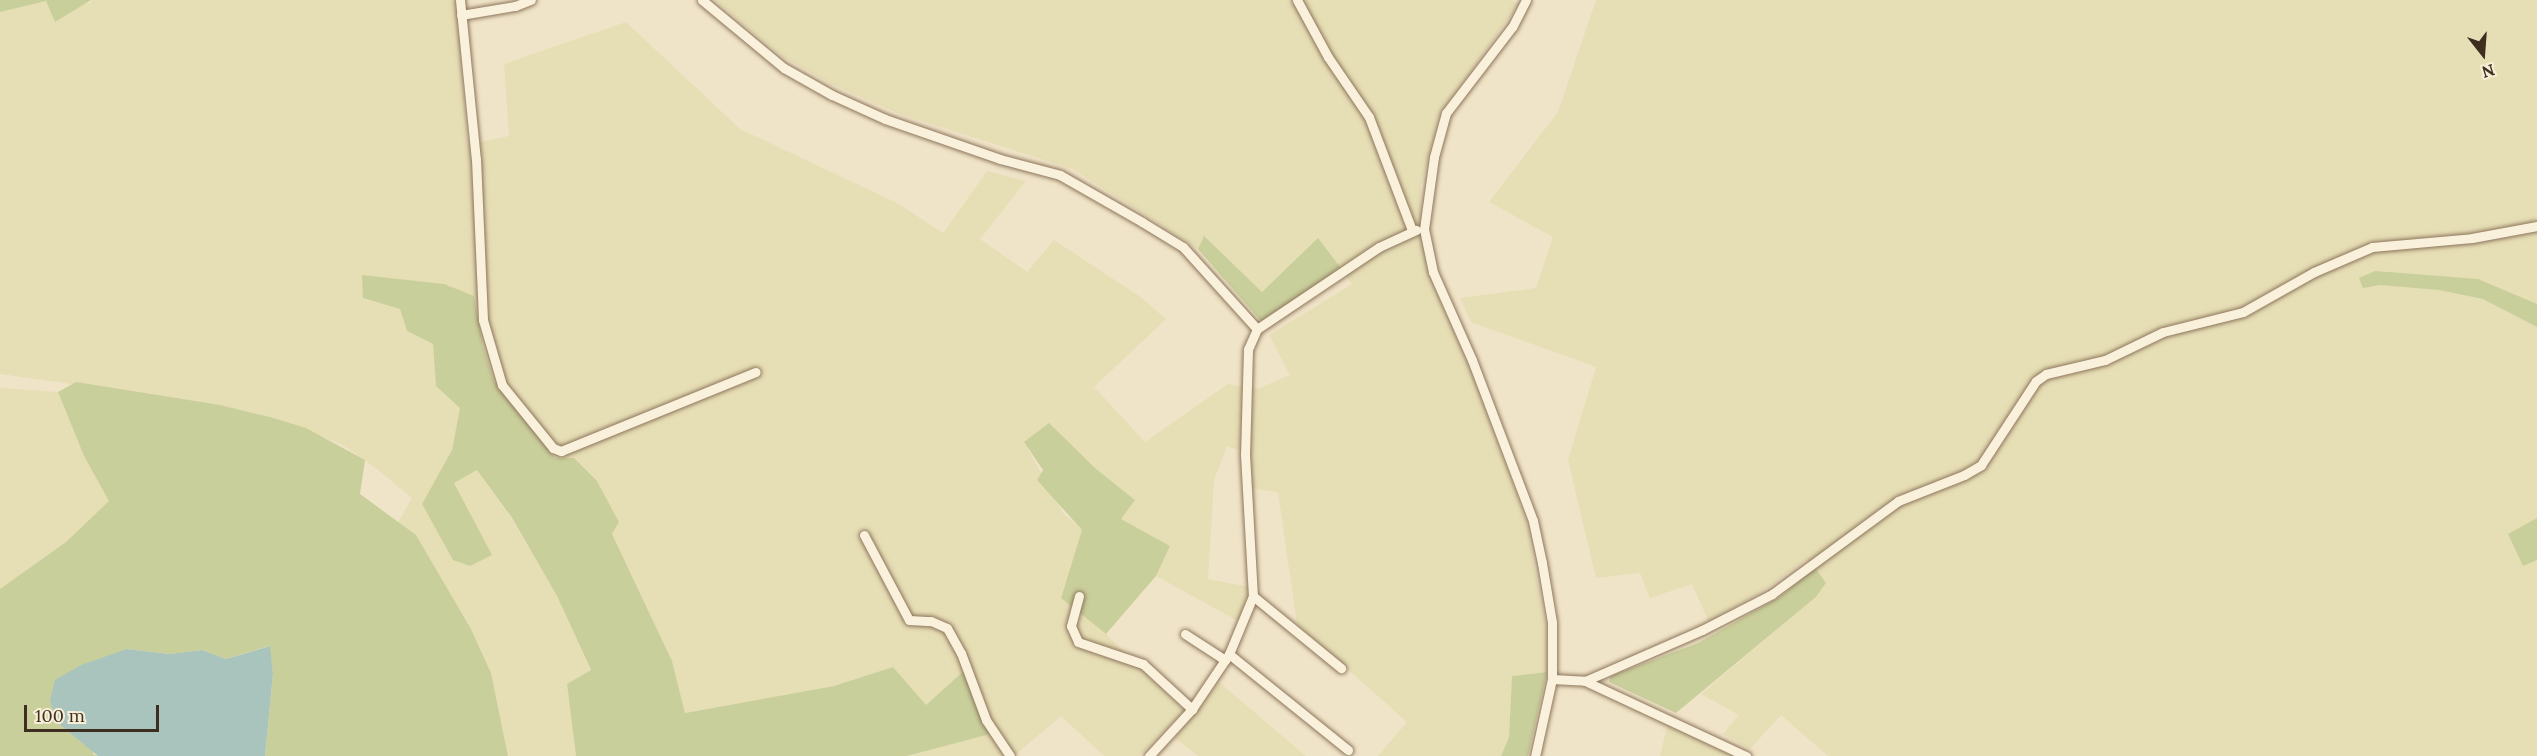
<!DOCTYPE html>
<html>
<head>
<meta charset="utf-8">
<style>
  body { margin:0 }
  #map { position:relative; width:2537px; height:756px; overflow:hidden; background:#f0e4c8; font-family:Lora,serif }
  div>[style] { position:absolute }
  .farmland>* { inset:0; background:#e6deb5 }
  .green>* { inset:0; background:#c9cf9b }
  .water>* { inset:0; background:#a9c4bc }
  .roads { filter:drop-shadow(0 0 2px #8d765c) drop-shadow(0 0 2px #8d765c) }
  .minor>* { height:9px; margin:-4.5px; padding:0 4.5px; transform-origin:4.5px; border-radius:4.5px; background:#faf1dc }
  span { translate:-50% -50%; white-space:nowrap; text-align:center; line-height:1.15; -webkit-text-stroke:4.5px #f7eed8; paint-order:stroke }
  .north { position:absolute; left:2453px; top:24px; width:60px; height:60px; -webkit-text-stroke:4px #f7eed8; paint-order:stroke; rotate:163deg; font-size:16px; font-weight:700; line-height:24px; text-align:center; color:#3d2e20 }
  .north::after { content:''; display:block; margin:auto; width:21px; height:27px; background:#3d2e20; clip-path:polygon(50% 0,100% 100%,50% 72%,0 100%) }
  .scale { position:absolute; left:24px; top:705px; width:135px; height:27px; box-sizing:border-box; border:3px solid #3d2e20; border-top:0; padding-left:8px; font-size:18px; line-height:21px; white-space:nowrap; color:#3d2e20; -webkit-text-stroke:4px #f7eed8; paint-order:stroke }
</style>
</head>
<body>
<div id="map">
  <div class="farmland">
    <i style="clip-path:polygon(91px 0,457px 0,467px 145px,509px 136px,504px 64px,626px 22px,740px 129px,897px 203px,943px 233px,987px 171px,1026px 181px,980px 239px,1027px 272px,1054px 240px,1139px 296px,1166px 319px,1094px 387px,1145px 442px,1228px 384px,1257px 389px,1290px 375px,1269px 335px,1352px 284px,1318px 239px,1262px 292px,1204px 237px,1198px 249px,1073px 169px,900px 114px,831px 84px,780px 55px,715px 0,1511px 0,1519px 4px,1440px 114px,1421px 186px,1420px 228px,1432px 282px,1473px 375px,1526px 520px,1546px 626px,1547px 672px,1512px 676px,1509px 737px,1501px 756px,1378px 756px,1407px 722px,1297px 624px,1278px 492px,1243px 487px,1241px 451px,1227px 446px,1214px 480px,1208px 579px,1249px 587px,1249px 601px,1238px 621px,1156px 576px,1170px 546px,1121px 519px,1135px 500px,1095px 468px,1024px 442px,1063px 513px,1082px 530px,1061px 598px,1106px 634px,1184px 711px,1139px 756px,1104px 756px,1061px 716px,1014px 756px,907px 756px,989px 734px,975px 703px,966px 670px,925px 706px,893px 667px,834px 686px,685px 713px,672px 661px,612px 534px,619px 522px,597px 481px,555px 458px,494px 381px,483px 347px,474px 296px,363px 298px,400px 309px,407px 331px,433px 344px,436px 386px,461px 408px,452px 450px,422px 504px,453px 559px,470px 566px,453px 483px,477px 470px,511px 518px,557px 596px,591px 671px,567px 685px,576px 756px,508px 756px,491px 673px,471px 629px,416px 535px,397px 524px,412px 498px,373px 466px,341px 444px,270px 417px,220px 405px,0 374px,0 12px,46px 1px,91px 3px)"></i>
    <i style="clip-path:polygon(1596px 0,2537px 0,2537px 756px,1828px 756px,1781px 715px,1750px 749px,1723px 734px,1739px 715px,1701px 694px,1816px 597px,1826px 583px,1807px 559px,1764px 590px,1709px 622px,1692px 584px,1650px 598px,1640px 573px,1596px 578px,1568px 460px,1596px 367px,1471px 322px,1460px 298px,1536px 288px,1553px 237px,1489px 202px,1558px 112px)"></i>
    <i style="clip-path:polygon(0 388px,58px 392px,84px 456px,110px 501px,66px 542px,0 589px)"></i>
    <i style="clip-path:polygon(1219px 682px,1306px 756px,1198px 756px,1175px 738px)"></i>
    <i style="clip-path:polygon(1668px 723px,1737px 756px,1660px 756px)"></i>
  </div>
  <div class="green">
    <i style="clip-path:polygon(0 0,91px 0,55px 22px,46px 1px,0 12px)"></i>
    <i style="clip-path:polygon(1204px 236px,1262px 292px,1318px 238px,1344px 272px,1261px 321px,1198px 249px)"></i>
    <i style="clip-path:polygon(2375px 271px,2478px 279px,2537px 304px,2537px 327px,2483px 299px,2439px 290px,2380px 285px,2363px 288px,2359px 278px)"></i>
    <i style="clip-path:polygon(362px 275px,444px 284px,474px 296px,483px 347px,494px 381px,555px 458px,574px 458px,597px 481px,619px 522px,612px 534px,672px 661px,685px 713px,834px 686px,893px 667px,926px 705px,966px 669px,975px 703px,990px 734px,907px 756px,576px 756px,567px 684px,591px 670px,557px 596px,512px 518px,477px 470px,454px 483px,492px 555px,470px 566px,453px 560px,422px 504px,452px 450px,460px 408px,436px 386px,433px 344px,407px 331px,400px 309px,363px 298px)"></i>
    <i style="clip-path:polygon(76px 382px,220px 405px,270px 417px,306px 428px,365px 460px,360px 494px,416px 535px,471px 629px,491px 673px,508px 756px,265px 756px,273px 674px,269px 646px,226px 659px,202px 650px,170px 654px,127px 649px,93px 754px,98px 756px,0 756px,0 589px,66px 542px,109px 501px,84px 456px,58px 392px)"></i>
    <i style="clip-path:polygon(1049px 423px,1095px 468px,1135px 500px,1121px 519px,1170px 546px,1156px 576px,1106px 634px,1061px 598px,1082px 530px,1037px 480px,1043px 470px,1024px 442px)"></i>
    <i style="clip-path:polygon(2537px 518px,2537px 560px,2523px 566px,2508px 534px)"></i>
    <i style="clip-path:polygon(1815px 568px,1826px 583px,1816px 597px,1676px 713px,1609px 682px,1611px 676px,1698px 643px,1780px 597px)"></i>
    <i style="clip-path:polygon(1547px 672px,1528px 756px,1501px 756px,1509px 737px,1512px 676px)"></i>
  </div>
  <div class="water">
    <i style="clip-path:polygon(270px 646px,273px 674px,265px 756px,98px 756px,58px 723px,50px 701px,55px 680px,81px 665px,127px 649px,170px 654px,202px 650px,226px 659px)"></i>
  </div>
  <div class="roads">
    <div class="minor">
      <i style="left:460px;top:0;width:160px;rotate:84.3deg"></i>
      <i style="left:476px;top:159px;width:161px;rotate:87.5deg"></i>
      <i style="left:483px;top:320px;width:68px;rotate:73.7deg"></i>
      <i style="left:502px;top:385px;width:81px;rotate:51deg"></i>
      <i style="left:553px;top:448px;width:9px;rotate:21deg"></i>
      <i style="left:561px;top:451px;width:210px;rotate:-22.1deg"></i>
      <i style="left:702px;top:0;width:107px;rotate:39.7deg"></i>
      <i style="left:784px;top:68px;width:55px;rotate:29.4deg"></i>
      <i style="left:832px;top:95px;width:58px;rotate:24.4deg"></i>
      <i style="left:885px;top:119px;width:122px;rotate:19.2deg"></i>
      <i style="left:1000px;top:159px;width:62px;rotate:14.9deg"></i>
      <i style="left:1060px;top:175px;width:95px;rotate:29.8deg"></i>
      <i style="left:1142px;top:222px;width:48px;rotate:31.4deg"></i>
      <i style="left:1183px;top:247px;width:110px;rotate:47.9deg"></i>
      <i style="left:1257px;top:329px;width:22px;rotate:114deg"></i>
      <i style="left:1248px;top:349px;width:105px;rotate:91.6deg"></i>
      <i style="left:1245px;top:454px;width:142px;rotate:86.8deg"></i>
      <i style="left:1253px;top:596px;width:63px;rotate:112.5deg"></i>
      <i style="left:1229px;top:654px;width:66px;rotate:123.9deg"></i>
      <i style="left:1192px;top:709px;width:64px;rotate:132.5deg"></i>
      <i style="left:1297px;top:0;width:65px;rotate:61.5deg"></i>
      <i style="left:1328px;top:57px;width:73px;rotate:55.7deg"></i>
      <i style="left:1369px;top:117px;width:121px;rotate:69.2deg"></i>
      <i style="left:1526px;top:0;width:30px;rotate:117deg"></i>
      <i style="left:1512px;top:27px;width:108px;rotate:127.5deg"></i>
      <i style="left:1446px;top:113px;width:46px;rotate:105.3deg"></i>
      <i style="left:1434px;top:157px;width:73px;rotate:97.9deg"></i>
      <i style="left:1424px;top:229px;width:44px;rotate:78.2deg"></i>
      <i style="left:1433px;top:272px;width:96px;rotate:66.1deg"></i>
      <i style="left:1472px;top:360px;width:172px;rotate:69.2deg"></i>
      <i style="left:1533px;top:521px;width:43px;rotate:77.9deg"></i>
      <i style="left:1542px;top:563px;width:60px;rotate:80.4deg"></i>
      <i style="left:1552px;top:622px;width:57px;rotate:90deg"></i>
      <i style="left:1552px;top:679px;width:79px;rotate:102.4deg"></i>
      <i style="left:461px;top:15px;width:55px;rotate:-9.5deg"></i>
      <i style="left:515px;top:6px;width:17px;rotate:-21deg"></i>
      <i style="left:1257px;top:329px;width:147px;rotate:-33.9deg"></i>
      <i style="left:1379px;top:247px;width:41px;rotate:-24.7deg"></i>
      <i style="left:864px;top:535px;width:96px;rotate:62.1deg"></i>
      <i style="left:909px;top:620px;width:22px;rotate:3deg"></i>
      <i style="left:931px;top:621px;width:17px;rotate:24deg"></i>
      <i style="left:947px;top:628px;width:29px;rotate:61deg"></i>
      <i style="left:961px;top:653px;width:72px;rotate:69.5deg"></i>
      <i style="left:986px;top:720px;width:43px;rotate:56.3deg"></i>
      <i style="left:1079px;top:596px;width:31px;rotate:105deg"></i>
      <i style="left:1071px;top:626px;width:17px;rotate:66deg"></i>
      <i style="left:1078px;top:642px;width:69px;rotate:18.7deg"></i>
      <i style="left:1143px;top:664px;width:67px;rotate:42.6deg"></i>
      <i style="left:1253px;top:596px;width:114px;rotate:39.3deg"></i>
      <i style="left:1185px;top:634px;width:48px;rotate:33deg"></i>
      <i style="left:1229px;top:654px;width:153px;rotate:38.9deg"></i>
      <i style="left:1552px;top:679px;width:33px;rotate:3deg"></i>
      <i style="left:1585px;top:681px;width:178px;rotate:25deg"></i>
      <i style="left:1585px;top:681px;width:128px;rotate:-23.6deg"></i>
      <i style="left:1702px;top:630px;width:79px;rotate:-27.2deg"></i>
      <i style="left:1772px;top:594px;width:157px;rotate:-36.4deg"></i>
      <i style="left:1898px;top:501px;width:71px;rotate:-21.5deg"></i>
      <i style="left:1964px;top:475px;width:20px;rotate:-30deg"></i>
      <i style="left:1981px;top:465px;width:100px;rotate:-56.8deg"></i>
      <i style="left:2036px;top:381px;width:12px;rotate:-35deg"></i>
      <i style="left:2046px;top:374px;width:61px;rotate:-13.3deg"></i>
      <i style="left:2105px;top:360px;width:64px;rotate:-25.8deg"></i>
      <i style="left:2163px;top:332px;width:82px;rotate:-14deg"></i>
      <i style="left:2243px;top:312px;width:81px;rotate:-29.4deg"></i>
      <i style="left:2314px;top:272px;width:63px;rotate:-23.3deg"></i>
      <i style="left:2372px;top:247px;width:100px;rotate:-5.1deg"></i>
      <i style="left:2472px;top:238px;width:66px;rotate:-10.5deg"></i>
    </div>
  </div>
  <div class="north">N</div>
  <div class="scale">100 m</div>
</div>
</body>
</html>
